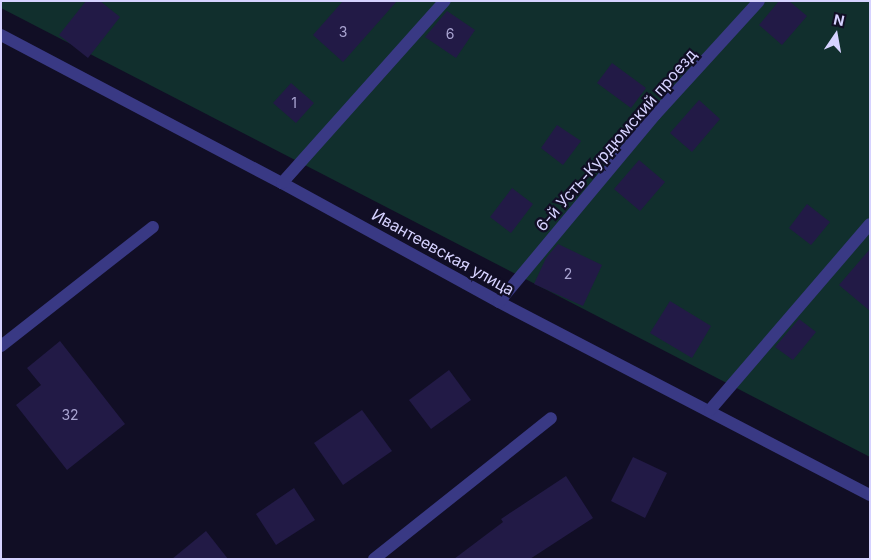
<!DOCTYPE html>
<html>
<head>
<meta charset="utf-8">
<style>
  body { margin:0 }
  #map { position:relative; width:871px; height:560px; overflow:hidden; background:#110e25; font-family:Inter,sans-serif }
  div>[style] { position:absolute }
  .green>* { inset:0; background:#112f2d }
  .building>* { inset:0; background:#221a46 }
  .minor>* { height:12px; margin:-6px; padding:0 6px; transform-origin:6px; border-radius:6px; background:#393984 }
  span { translate:-50% -50%; white-space:nowrap; text-align:center; line-height:1.15; -webkit-text-stroke:4.5px #110e25; paint-order:stroke }
  .number-label { font-size:14px; color:#a9a4d1 }
  .number-label span { -webkit-text-stroke-width:0 }
  .street-label { font-size:16px; color:#d6d2ff }
  .frame { position:absolute; inset:0; border:2px solid #d6d2ff; pointer-events:none }
  .north { position:absolute; left:811px; top:10px; width:50px; height:50px; -webkit-text-stroke:4px #110e25; paint-order:stroke; rotate:12deg; font-size:14px; font-weight:700; line-height:20px; text-align:center; color:#d6d2ff }
  .north::after { content:''; display:block; margin:auto; width:18px; height:22px; background:#d6d2ff; clip-path:polygon(50% 0,100% 100%,50% 72%,0 100%) }
</style>
</head>
<body>
<div id="map">
  <div class="green">
    <i style="clip-path:polygon(1px 1px,870px 1px,870px 457px,1px 8px)"></i>
  </div>
  <div class="building">
    <i style="clip-path:polygon(86px 1px,100px 1px,120px 17px,88px 58px,59px 35px)"></i>
    <i style="clip-path:polygon(343px 1px,397px 1px,343px 62px,313px 35px)"></i>
    <i style="clip-path:polygon(779px 1px,789px 1px,807px 16px,782px 45px,759px 25px)"></i>
    <i style="clip-path:polygon(447px 11px,475px 30px,456px 58px,425px 37px)"></i>
    <i style="clip-path:polygon(612px 63px,646px 88px,631px 108px,597px 83px)"></i>
    <i style="clip-path:polygon(291px 83px,314px 103px,296px 123px,273px 103px)"></i>
    <i style="clip-path:polygon(699px 100px,720px 119px,692px 152px,670px 133px)"></i>
    <i style="clip-path:polygon(557px 125px,581px 141px,563px 165px,541px 148px)"></i>
    <i style="clip-path:polygon(639px 160px,665px 182px,640px 211px,614px 189px)"></i>
    <i style="clip-path:polygon(512px 188px,533px 204px,511px 233px,490px 217px)"></i>
    <i style="clip-path:polygon(807px 204px,830px 222px,811px 245px,789px 228px)"></i>
    <i style="clip-path:polygon(558px 244px,602px 265px,583px 306px,534px 284px,546px 258px)"></i>
    <i style="clip-path:polygon(870px 249px,870px 311px,839px 285px)"></i>
    <i style="clip-path:polygon(670px 301px,711px 326px,692px 358px,650px 333px)"></i>
    <i style="clip-path:polygon(799px 319px,816px 332px,793px 360px,775px 347px)"></i>
    <i style="clip-path:polygon(60px 341px,125px 424px,67px 470px,16px 405px,41px 385px,27px 368px)"></i>
    <i style="clip-path:polygon(449px 370px,471px 400px,431px 429px,409px 400px)"></i>
    <i style="clip-path:polygon(362px 410px,392px 451px,343px 485px,314px 443px)"></i>
    <i style="clip-path:polygon(633px 457px,667px 473px,645px 518px,611px 501px)"></i>
    <i style="clip-path:polygon(566px 476px,593px 518px,530px 559px,454px 559px,503px 522px,501px 519px)"></i>
    <i style="clip-path:polygon(294px 488px,315px 520px,276px 545px,256px 514px)"></i>
    <i style="clip-path:polygon(206px 531px,228px 559px,172px 559px)"></i>
  </div>
  <div class="minor">
    <i style="left:1px;top:35px;width:318px;rotate:27.8deg"></i>
    <i style="left:282px;top:183px;width:247px;rotate:28.7deg"></i>
    <i style="left:499px;top:302px;width:418px;rotate:27.5deg"></i>
    <i style="left:282px;top:183px;width:244px;rotate:-48.2deg"></i>
    <i style="left:499px;top:302px;width:244px;rotate:-50.2deg"></i>
    <i style="left:655px;top:115px;width:154px;rotate:-47.6deg"></i>
    <i style="left:1px;top:346px;width:193px;rotate:-38.1deg"></i>
    <i style="left:710px;top:410px;width:245px;rotate:-49.3deg"></i>
    <i style="left:374px;top:559px;width:226px;rotate:-38.5deg"></i>
  </div>
  <div class="number-label">
    <span style="left:343px;top:32px">3</span>
    <span style="left:450px;top:34px">6</span>
    <span style="left:294px;top:103px">1</span>
    <span style="left:568px;top:274px">2</span>
    <span style="left:70px;top:415px">32</span>
  </div>
  <div class="street-label">
    <span style="left:616px;top:140px;rotate:-49deg">6-й Усть-Курдюмский проезд</span>
    <span style="left:443px;top:252px;rotate:29deg">Ивантеевская улица</span>
  </div>
  <div class="frame"></div>
  <div class="north">N</div>
</div>
</body>
</html>
